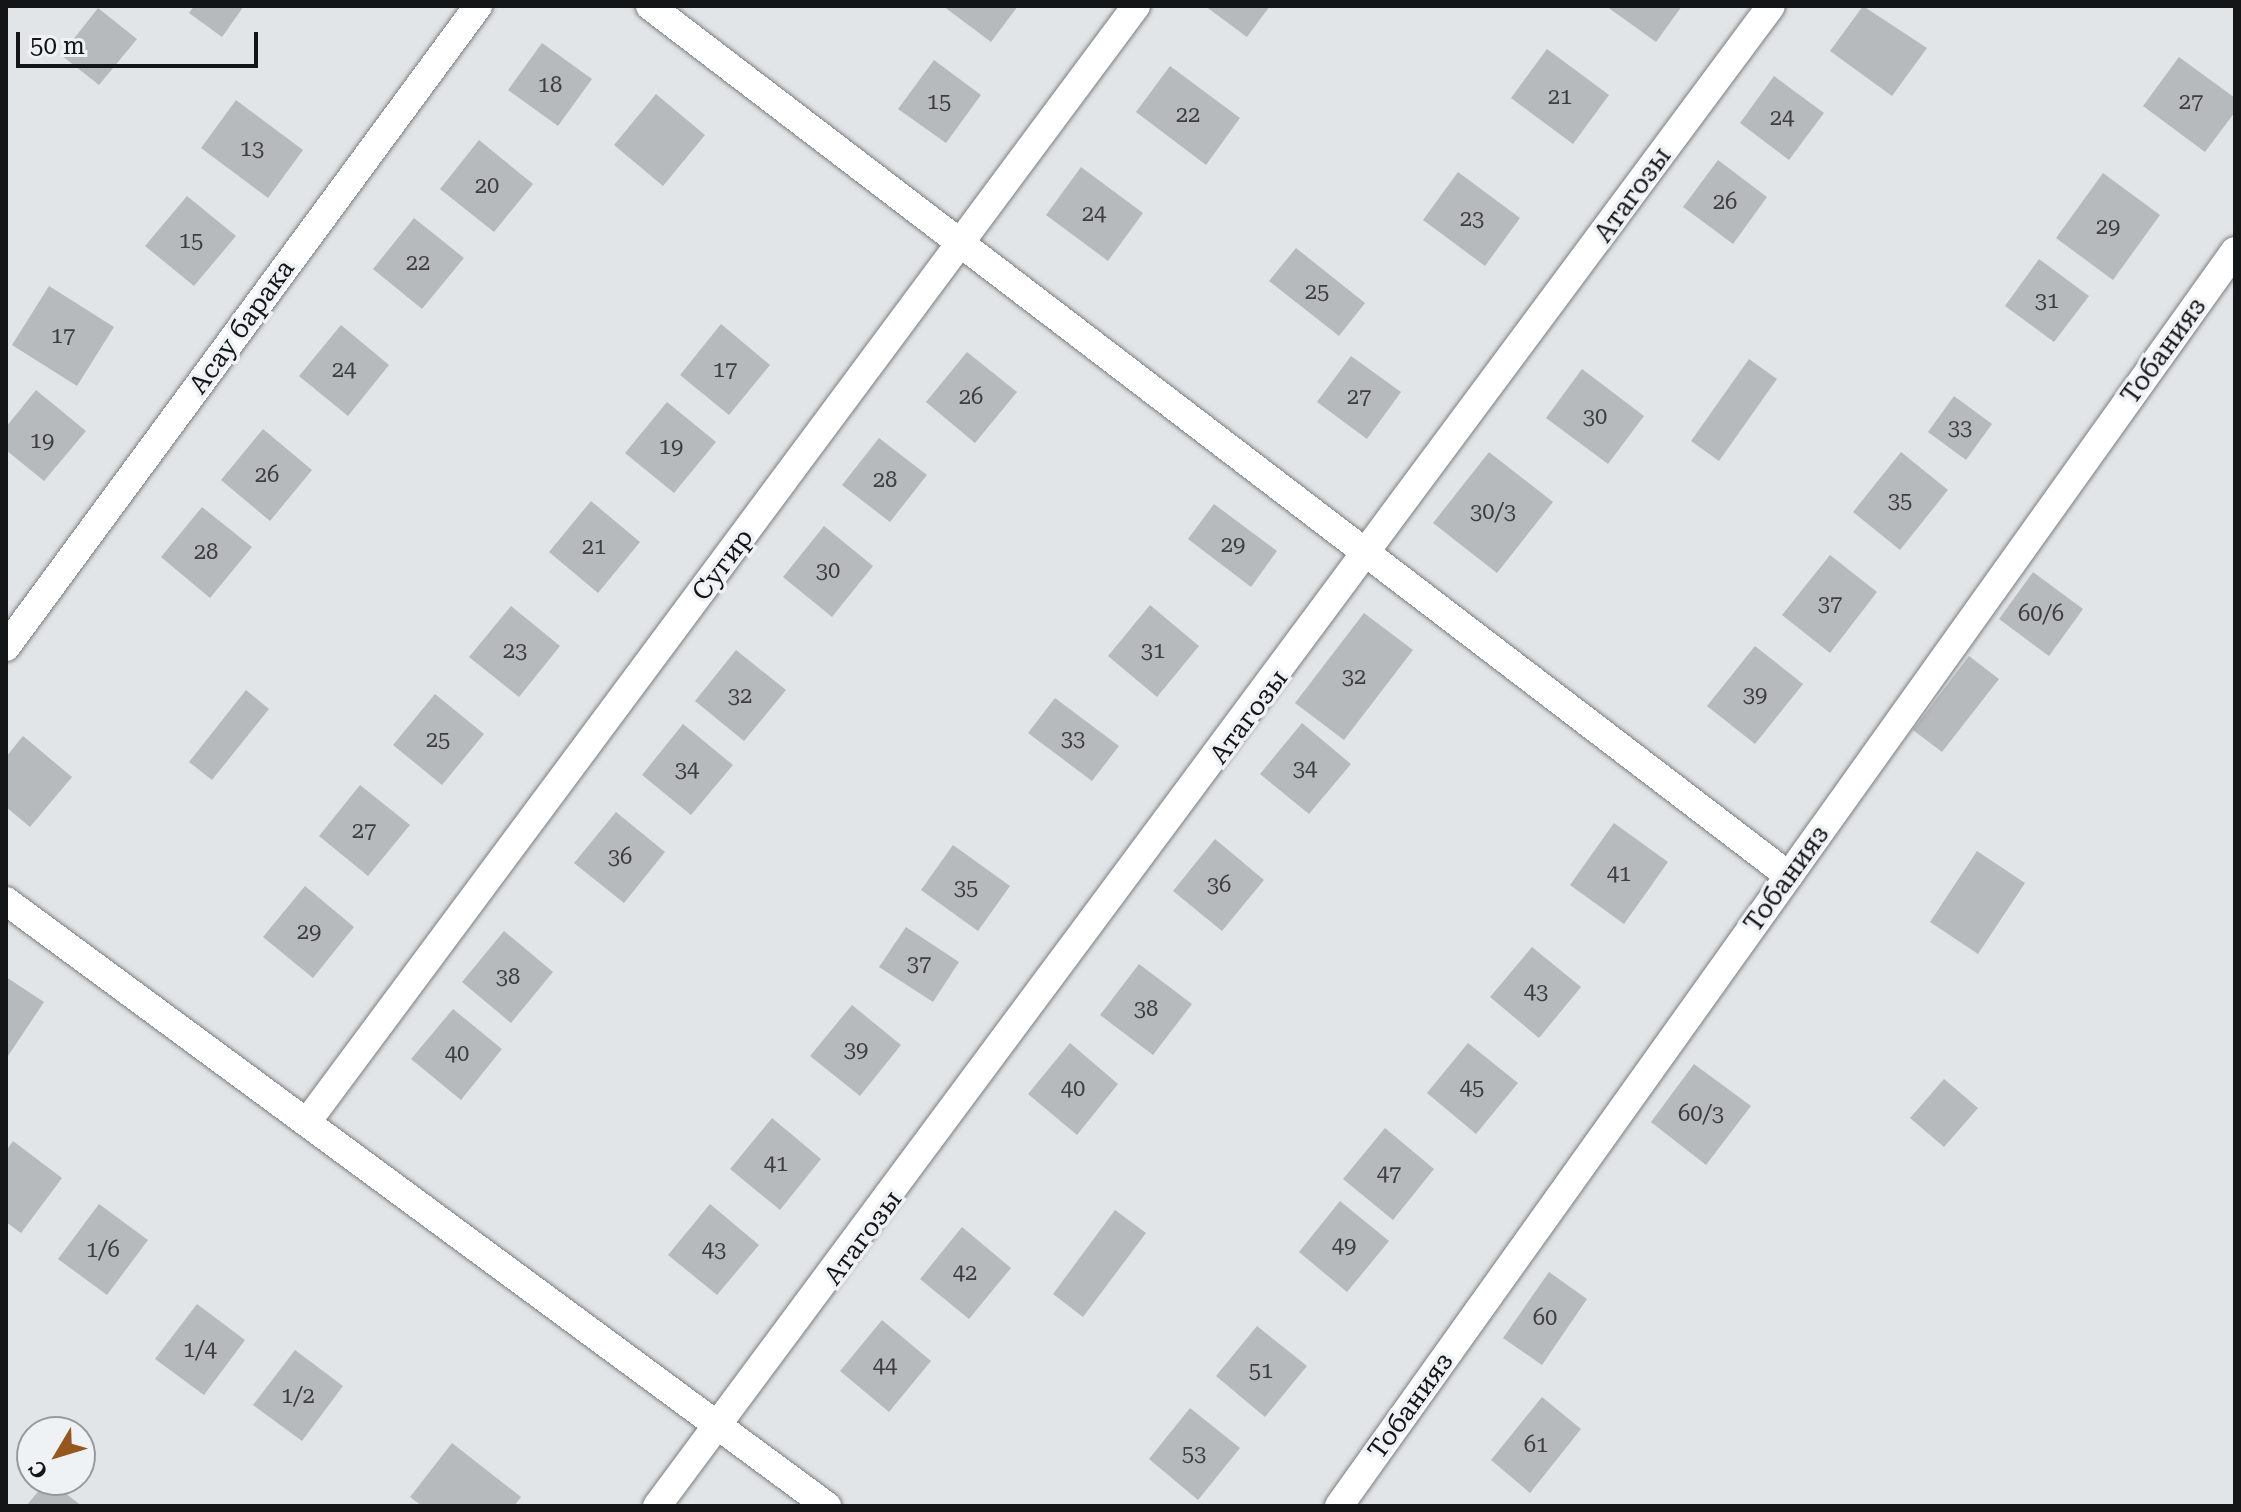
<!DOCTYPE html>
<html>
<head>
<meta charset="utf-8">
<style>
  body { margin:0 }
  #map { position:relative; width:2241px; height:1512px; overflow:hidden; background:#e2e5e7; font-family:"Roboto Serif",serif }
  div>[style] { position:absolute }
  .building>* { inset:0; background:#b7babd }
  .roads { filter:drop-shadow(0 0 2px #7b7e80) drop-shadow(0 0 2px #7b7e80) }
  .street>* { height:28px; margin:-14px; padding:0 14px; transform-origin:14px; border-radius:14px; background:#fff }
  span { translate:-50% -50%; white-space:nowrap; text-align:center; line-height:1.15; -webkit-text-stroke:7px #eff2f5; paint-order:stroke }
  .number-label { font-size:22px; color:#3d3e40 }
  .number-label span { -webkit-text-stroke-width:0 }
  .street-label { font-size:26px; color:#141516 }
  .frame { position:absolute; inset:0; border:8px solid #141516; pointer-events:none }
  .north { position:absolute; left:16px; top:1416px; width:80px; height:80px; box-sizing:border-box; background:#eff2f5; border:2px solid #979a9c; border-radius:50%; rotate:232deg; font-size:22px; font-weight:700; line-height:32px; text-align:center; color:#141516 }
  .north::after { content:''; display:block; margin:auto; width:28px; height:36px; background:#96571e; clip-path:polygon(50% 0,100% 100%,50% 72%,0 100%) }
  .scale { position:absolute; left:16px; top:32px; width:242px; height:36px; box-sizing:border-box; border:4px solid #141516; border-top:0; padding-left:10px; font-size:24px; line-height:28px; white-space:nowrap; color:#141516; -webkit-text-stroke:6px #eff2f5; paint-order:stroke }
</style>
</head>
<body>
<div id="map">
  <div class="building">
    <i style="clip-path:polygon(194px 6px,244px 6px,222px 37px,189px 13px)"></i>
    <i style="clip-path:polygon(943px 6px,1018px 6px,991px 42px)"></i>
    <i style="clip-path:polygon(1205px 6px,1270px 6px,1247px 37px)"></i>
    <i style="clip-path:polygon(1606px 6px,1682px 6px,1656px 42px)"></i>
    <i style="clip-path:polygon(1863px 6px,1927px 48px,1892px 96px,1830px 51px)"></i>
    <i style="clip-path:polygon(98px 8px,137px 39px,99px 85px,61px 55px)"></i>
    <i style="clip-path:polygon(542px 43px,592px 79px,558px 126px,508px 90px)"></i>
    <i style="clip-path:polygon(1547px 49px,1609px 95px,1573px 144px,1511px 98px)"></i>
    <i style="clip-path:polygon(2179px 57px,2235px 98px,2235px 112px,2205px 152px,2143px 106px)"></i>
    <i style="clip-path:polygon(934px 60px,981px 95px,946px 143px,898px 109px)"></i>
    <i style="clip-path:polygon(1170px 66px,1240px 118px,1206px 165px,1136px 112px)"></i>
    <i style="clip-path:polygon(1774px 76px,1824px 113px,1789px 160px,1740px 123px)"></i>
    <i style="clip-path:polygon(656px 94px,705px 135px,663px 186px,614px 145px)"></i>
    <i style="clip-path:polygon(236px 100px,303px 150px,268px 198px,201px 148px)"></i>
    <i style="clip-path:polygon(479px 140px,533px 184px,494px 232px,440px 189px)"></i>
    <i style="clip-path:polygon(1718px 160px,1767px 197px,1733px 244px,1683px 207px)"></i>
    <i style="clip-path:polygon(1081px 167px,1143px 213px,1108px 261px,1046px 215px)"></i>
    <i style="clip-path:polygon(1458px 172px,1520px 218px,1485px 266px,1423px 220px)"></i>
    <i style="clip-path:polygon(2103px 173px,2160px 215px,2113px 280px,2056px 238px)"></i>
    <i style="clip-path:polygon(187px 196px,236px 236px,194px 286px,145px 246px)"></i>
    <i style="clip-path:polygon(414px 218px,464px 258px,422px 309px,373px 269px)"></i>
    <i style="clip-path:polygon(1296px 248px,1365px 303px,1339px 336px,1269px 281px)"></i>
    <i style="clip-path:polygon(2039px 259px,2089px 296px,2054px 342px,2005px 306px)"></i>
    <i style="clip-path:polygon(49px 286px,114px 327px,77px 386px,12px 345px)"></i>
    <i style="clip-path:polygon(721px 324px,770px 365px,729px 415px,680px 375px)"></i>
    <i style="clip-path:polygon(341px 325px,389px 365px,348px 416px,299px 376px)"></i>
    <i style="clip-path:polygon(967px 352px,1017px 392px,975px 443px,926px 402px)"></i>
    <i style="clip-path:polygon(1351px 356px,1401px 392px,1367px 439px,1317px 402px)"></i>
    <i style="clip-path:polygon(1749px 359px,1777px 379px,1719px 461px,1691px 441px)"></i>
    <i style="clip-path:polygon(1582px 369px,1644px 416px,1608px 464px,1546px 418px)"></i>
    <i style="clip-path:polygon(36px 390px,86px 431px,44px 481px,6px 450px,6px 427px)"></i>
    <i style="clip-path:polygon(1954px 396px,1992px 424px,1966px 460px,1928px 432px)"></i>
    <i style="clip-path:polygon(667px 402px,716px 442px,674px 493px,625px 453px)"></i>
    <i style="clip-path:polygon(263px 429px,312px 470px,270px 521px,221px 480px)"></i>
    <i style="clip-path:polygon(879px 438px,927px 475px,890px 522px,842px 485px)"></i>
    <i style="clip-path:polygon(1489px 452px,1553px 502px,1497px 573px,1433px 523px)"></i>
    <i style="clip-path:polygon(1901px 452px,1948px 490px,1900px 550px,1853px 512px)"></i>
    <i style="clip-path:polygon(591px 501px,640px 542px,598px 593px,549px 552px)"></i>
    <i style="clip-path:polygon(1214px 504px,1277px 551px,1251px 587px,1188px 539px)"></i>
    <i style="clip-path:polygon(202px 507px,252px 547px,210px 598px,161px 557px)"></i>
    <i style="clip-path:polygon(824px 526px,873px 566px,832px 617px,783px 577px)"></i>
    <i style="clip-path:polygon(1830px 555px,1877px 592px,1830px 653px,1782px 615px)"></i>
    <i style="clip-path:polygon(2033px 572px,2083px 609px,2049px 656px,1999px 619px)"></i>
    <i style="clip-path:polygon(1150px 605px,1199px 646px,1157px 697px,1108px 656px)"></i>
    <i style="clip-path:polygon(511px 606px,560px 646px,519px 697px,469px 657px)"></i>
    <i style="clip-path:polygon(1364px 613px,1413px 650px,1344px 740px,1295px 703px)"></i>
    <i style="clip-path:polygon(1755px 646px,1803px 684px,1755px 744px,1707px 706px)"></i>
    <i style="clip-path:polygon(736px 650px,786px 690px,744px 741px,695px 701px)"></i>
    <i style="clip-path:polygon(1969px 656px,1999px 679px,1942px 752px,1913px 730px)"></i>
    <i style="clip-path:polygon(246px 690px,269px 709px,212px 780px,189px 762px)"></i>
    <i style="clip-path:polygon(435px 694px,484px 734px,442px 785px,393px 745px)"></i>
    <i style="clip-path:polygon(1055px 698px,1119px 746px,1092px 781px,1028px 733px)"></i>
    <i style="clip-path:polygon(1302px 723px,1351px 764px,1309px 814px,1260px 774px)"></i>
    <i style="clip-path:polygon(683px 724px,733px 765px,691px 815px,642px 775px)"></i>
    <i style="clip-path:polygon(23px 736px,72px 777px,30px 827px,6px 807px,6px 757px)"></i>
    <i style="clip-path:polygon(360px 785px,410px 825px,368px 876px,319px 836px)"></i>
    <i style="clip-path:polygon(616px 812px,665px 852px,624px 903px,574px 863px)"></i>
    <i style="clip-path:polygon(1614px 823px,1668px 862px,1624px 924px,1570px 885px)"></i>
    <i style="clip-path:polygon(1215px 839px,1264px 880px,1222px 931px,1173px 891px)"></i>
    <i style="clip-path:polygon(953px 845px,1010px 886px,978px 931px,921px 890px)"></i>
    <i style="clip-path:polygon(1977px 851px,2025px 883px,1978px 954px,1930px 922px)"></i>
    <i style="clip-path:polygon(305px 886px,354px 927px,313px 978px,263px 937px)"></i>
    <i style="clip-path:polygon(906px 927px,959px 962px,933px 1002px,879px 967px)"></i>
    <i style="clip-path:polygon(504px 931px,553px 972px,511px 1023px,462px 982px)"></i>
    <i style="clip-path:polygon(1532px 947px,1581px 987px,1539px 1038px,1490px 997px)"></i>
    <i style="clip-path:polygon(1139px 964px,1192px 1004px,1153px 1055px,1100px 1015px)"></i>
    <i style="clip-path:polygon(6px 977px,44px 1002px,6px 1059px)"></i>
    <i style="clip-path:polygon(852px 1005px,901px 1045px,860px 1096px,810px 1056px)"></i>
    <i style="clip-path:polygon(453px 1009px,502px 1049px,461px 1100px,411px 1059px)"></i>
    <i style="clip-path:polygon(1070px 1043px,1118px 1084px,1077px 1135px,1028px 1094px)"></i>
    <i style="clip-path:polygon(1468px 1043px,1518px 1083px,1476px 1134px,1427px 1093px)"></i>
    <i style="clip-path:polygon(1694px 1064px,1751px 1106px,1706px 1165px,1651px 1122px)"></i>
    <i style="clip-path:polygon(1944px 1079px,1978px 1108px,1944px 1147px,1910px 1118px)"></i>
    <i style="clip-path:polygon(772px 1118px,821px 1159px,780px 1210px,730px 1169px)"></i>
    <i style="clip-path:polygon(1385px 1128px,1434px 1169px,1393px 1220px,1343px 1179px)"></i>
    <i style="clip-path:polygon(13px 1141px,62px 1178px,21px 1233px,6px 1222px,6px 1151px)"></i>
    <i style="clip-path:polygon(1340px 1201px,1389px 1241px,1347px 1292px,1299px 1252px)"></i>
    <i style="clip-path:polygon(99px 1204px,148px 1240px,107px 1295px,58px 1259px)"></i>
    <i style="clip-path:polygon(710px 1204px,759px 1245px,717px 1295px,668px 1255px)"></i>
    <i style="clip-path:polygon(1115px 1210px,1146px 1233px,1083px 1317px,1053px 1294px)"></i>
    <i style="clip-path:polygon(962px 1227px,1011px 1268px,969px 1319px,920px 1279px)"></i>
    <i style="clip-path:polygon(1549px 1272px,1587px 1299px,1542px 1365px,1503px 1338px)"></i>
    <i style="clip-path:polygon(197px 1304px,245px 1340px,204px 1395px,155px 1359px)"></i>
    <i style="clip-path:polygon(882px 1320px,931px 1361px,889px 1412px,840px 1371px)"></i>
    <i style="clip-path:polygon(1257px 1326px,1307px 1366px,1265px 1417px,1216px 1376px)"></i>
    <i style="clip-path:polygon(295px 1350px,343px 1386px,302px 1441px,253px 1405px)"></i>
    <i style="clip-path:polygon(1542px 1397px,1581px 1429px,1530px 1493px,1491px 1460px)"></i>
    <i style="clip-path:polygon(1190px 1408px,1240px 1448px,1198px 1500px,1149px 1459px)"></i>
    <i style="clip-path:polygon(452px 1443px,521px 1497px,514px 1506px,422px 1506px,410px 1497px)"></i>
    <i style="clip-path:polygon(48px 1480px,82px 1506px,26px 1506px)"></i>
  </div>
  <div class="roads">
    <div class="street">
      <i style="left:650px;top:6px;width:1433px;rotate:37.37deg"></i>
      <i style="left:6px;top:647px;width:796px;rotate:-53.63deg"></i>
      <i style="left:6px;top:901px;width:1020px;rotate:36.39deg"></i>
      <i style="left:307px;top:1122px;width:1390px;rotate:-53.39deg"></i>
      <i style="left:657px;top:1506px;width:1868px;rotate:-53.4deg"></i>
      <i style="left:1339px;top:1506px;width:1542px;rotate:-54.48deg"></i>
    </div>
  </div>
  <div class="number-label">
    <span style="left:550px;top:85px">18</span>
    <span style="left:1560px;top:97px">21</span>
    <span style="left:939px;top:102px">15</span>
    <span style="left:2191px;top:102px">27</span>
    <span style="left:1188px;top:115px">22</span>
    <span style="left:1782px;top:118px">24</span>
    <span style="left:252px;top:149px">13</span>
    <span style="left:487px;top:186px">20</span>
    <span style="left:1725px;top:202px">26</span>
    <span style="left:1094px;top:214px">24</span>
    <span style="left:1472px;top:219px">23</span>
    <span style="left:2108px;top:227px">29</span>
    <span style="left:191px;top:241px">15</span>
    <span style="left:418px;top:263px">22</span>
    <span style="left:1317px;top:292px">25</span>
    <span style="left:2047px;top:301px">31</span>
    <span style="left:63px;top:336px">17</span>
    <span style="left:344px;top:370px">24</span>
    <span style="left:725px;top:370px">17</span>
    <span style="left:971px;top:397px">26</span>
    <span style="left:1359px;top:397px">27</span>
    <span style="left:1595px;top:417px">30</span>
    <span style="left:1960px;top:428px">33</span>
    <span style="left:42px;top:441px">19</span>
    <span style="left:671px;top:447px">19</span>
    <span style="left:267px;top:475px">26</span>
    <span style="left:885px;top:480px">28</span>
    <span style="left:1900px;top:501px">35</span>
    <span style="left:1493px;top:512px">30/3</span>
    <span style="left:1233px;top:545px">29</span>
    <span style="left:594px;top:547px">21</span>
    <span style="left:206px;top:552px">28</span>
    <span style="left:828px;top:571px">30</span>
    <span style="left:1830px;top:604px">37</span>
    <span style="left:2041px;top:614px">60/6</span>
    <span style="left:515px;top:651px">23</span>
    <span style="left:1153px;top:651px">31</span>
    <span style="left:1354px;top:677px">32</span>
    <span style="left:1755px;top:695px">39</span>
    <span style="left:740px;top:696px">32</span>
    <span style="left:1073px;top:739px">33</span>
    <span style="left:438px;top:740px">25</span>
    <span style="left:1305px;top:769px">34</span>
    <span style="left:687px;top:770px">34</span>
    <span style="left:364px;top:831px">27</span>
    <span style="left:620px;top:857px">36</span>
    <span style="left:1619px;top:874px">41</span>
    <span style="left:1219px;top:885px">36</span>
    <span style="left:966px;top:888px">35</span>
    <span style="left:309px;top:932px">29</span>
    <span style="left:919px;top:964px">37</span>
    <span style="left:508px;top:977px">38</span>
    <span style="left:1536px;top:992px">43</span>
    <span style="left:1146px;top:1009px">38</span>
    <span style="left:856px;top:1050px">39</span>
    <span style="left:457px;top:1054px">40</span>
    <span style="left:1472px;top:1088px">45</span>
    <span style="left:1073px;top:1089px">40</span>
    <span style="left:1701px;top:1114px">60/3</span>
    <span style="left:776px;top:1164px">41</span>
    <span style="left:1389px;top:1174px">47</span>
    <span style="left:1344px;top:1246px">49</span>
    <span style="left:103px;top:1250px">1/6</span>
    <span style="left:714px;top:1250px">43</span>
    <span style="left:965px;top:1273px">42</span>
    <span style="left:1545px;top:1318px">60</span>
    <span style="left:200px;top:1350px">1/4</span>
    <span style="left:885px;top:1366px">44</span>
    <span style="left:1261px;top:1371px">51</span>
    <span style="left:298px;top:1396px">1/2</span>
    <span style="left:1536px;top:1445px">61</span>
    <span style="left:1194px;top:1454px">53</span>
  </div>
  <div class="street-label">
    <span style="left:1633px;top:195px;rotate:-54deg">Атагозы</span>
    <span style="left:242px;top:327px;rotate:-54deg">Асау барака</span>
    <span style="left:2164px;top:351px;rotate:-54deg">Тобанияз</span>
    <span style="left:723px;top:565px;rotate:-53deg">Сугир</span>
    <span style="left:1249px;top:717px;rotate:-53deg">Атагозы</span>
    <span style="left:1787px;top:879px;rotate:-54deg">Тобанияз</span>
    <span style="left:863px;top:1238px;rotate:-53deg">Атагозы</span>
    <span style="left:1411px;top:1406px;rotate:-54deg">Тобанияз</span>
  </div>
  <div class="frame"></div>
  <div class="north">С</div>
  <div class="scale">50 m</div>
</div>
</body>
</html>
